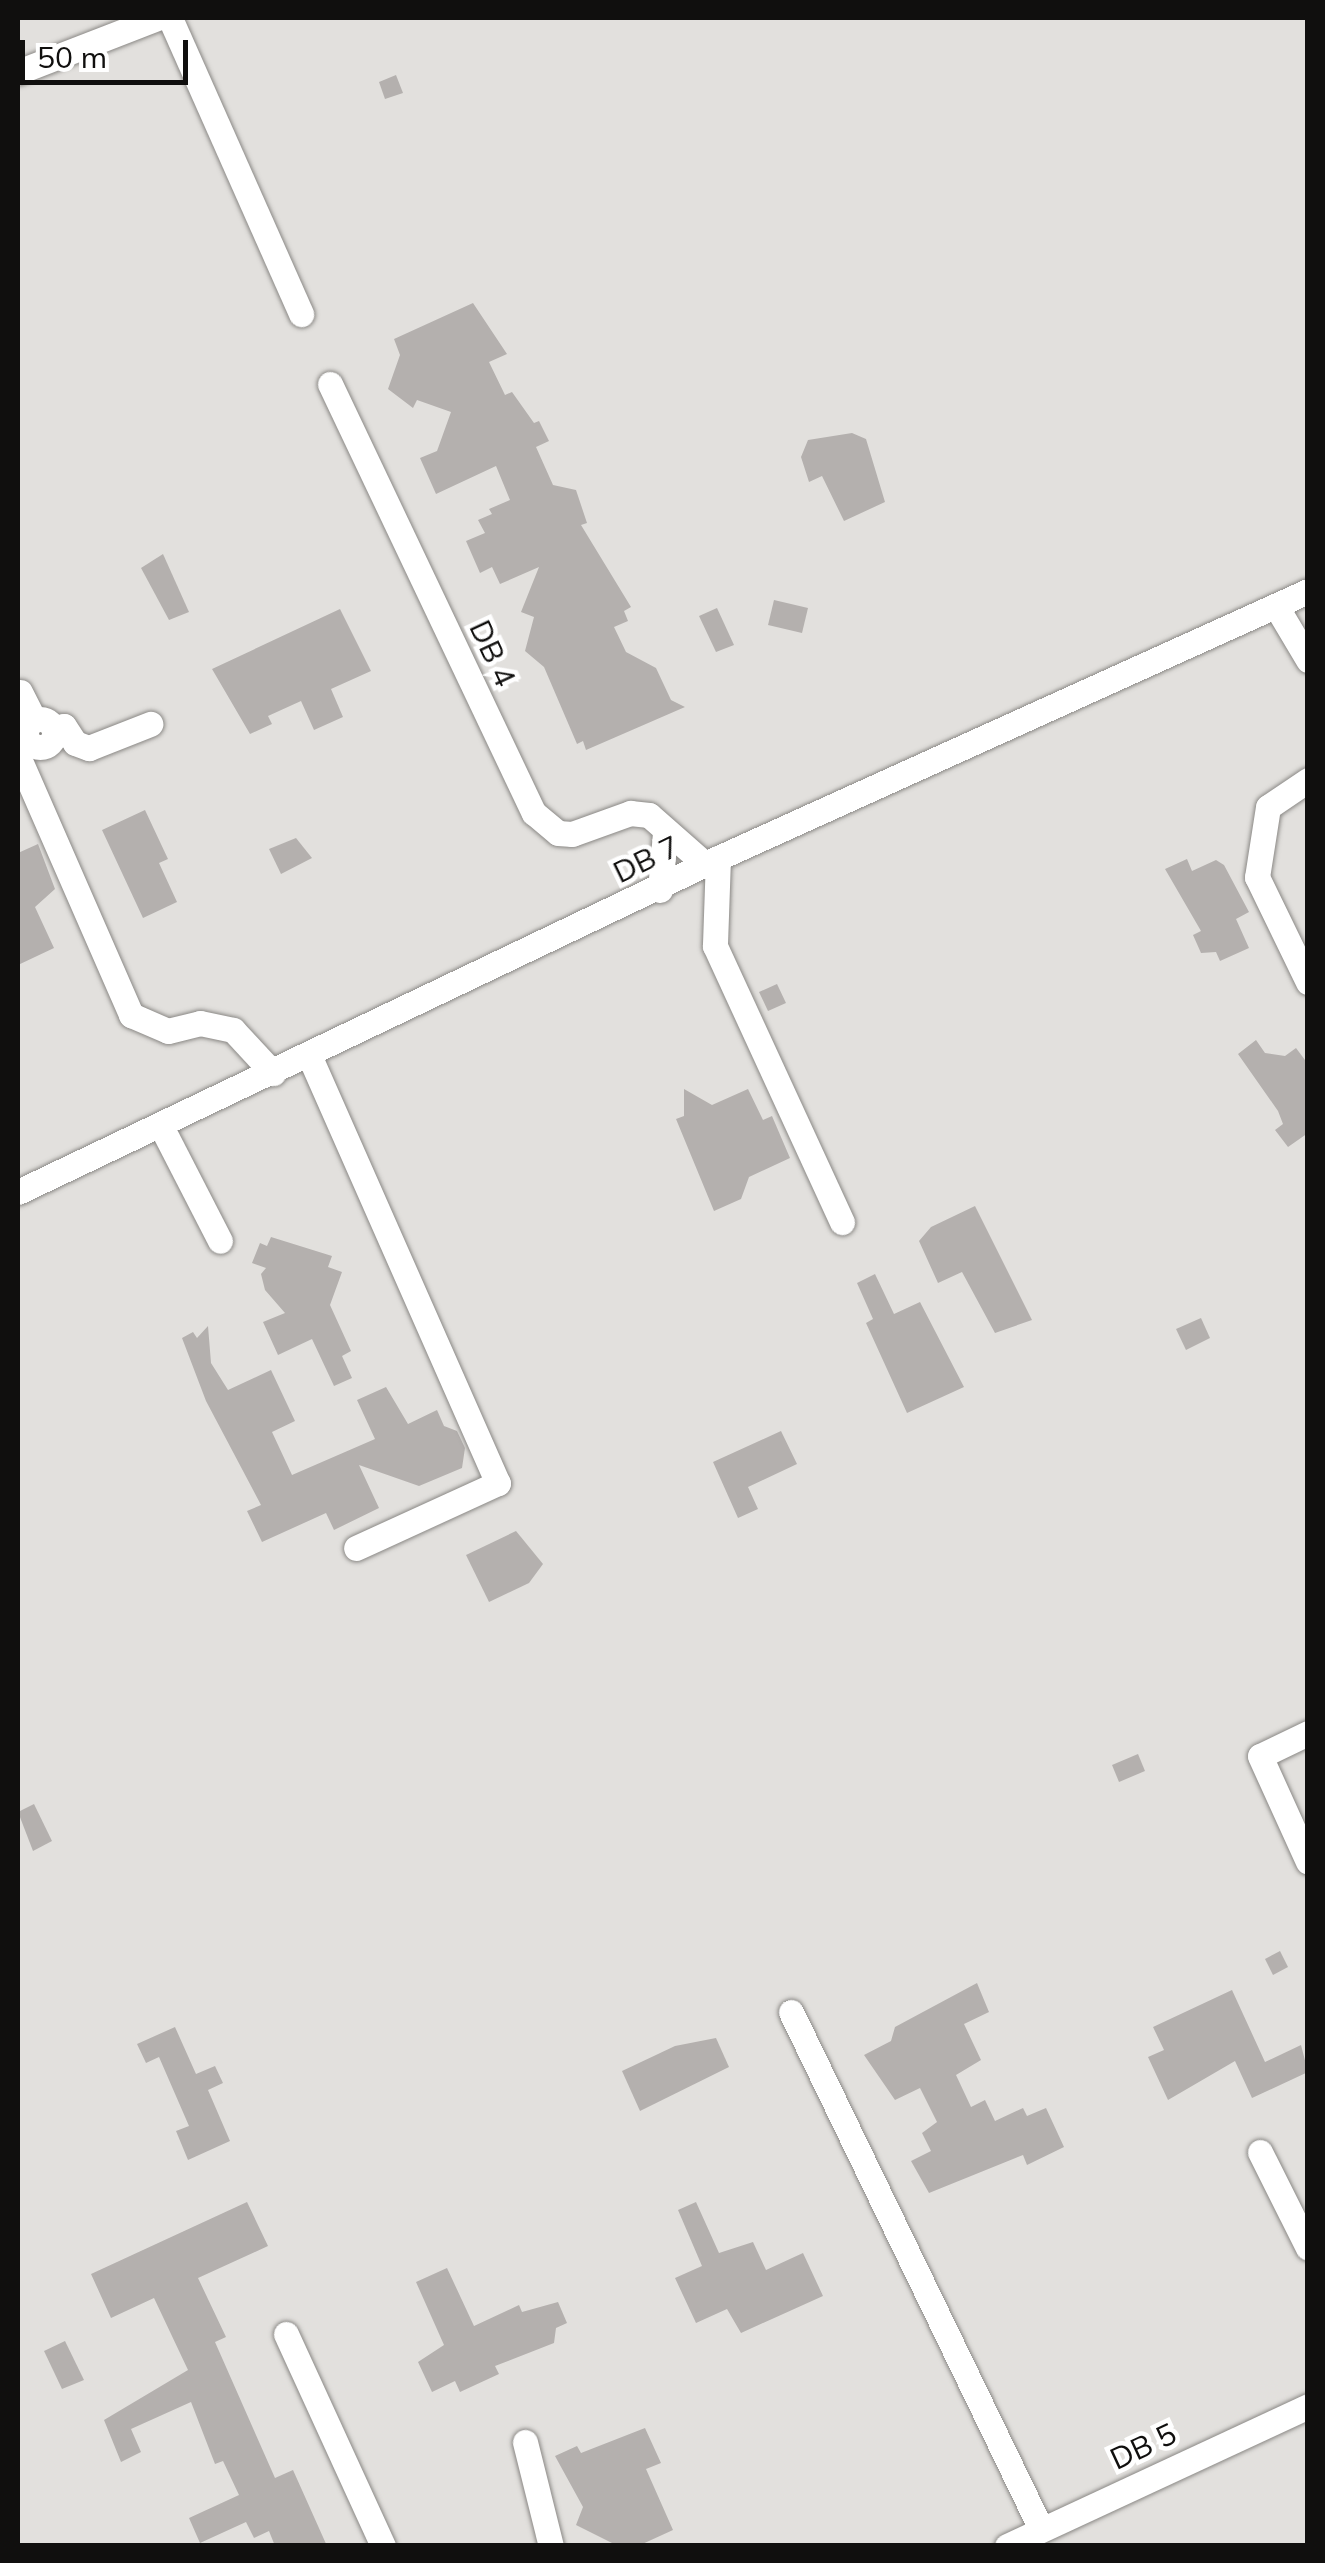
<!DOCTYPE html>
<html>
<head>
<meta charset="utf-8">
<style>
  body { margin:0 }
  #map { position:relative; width:1325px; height:2563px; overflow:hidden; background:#e2e0dd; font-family:Mulish,sans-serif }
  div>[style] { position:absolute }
  .building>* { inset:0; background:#b4b0ae }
  .roads { filter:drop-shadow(0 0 2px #8a8885) drop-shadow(0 0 2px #8a8885) }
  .street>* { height:25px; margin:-12.5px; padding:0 12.5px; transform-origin:12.5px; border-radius:12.5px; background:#fff }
  .street>.ring { margin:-12.5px; padding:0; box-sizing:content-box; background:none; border:25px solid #fff; border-radius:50% }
  span { translate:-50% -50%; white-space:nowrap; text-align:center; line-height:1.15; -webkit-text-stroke:9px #fff; paint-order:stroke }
  .street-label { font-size:30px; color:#100f0e }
  .frame { position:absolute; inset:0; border:20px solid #100f0e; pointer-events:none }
  .scale { position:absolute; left:20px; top:40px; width:168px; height:45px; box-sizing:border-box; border:5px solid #100f0e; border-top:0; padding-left:12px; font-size:30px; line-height:35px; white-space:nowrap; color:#100f0e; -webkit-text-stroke:8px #fff; paint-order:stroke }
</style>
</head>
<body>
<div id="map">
  <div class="building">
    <i style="clip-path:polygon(396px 75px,403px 93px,385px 99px,379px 82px)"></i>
    <i style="clip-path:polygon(473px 303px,507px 354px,489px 362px,505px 395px,512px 392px,534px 423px,539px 421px,549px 441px,536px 447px,553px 485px,576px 490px,587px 523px,581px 525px,631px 607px,624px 611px,628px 621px,614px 627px,626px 652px,656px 668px,671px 700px,685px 707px,586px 750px,583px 741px,577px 744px,544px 667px,525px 651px,534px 617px,521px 612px,539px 567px,500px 584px,492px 567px,480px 573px,466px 541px,485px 533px,478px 520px,492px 514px,489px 509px,510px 500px,496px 466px,436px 494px,420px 458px,437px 451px,451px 412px,417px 400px,413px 408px,388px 389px,400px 355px,394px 339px)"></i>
    <i style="clip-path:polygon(852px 433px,866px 439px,885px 502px,844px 521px,822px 476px,809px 482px,801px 457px,808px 440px)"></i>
    <i style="clip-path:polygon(163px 554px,189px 612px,169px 620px,141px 568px)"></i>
    <i style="clip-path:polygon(774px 600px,808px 608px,802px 633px,768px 625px)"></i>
    <i style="clip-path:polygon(717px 608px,734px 645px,716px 652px,699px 616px)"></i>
    <i style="clip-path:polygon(340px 609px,371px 671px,331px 689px,343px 717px,314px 730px,301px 701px,268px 716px,272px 724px,250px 734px,212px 669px)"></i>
    <i style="clip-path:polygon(145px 810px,168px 859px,159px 863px,177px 902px,143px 918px,102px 830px)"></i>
    <i style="clip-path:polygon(296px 838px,312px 858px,281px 874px,269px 849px)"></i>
    <i style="clip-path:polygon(38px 844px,55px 889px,35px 907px,54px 948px,18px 965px,18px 853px)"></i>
    <i style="clip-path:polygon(1187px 859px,1192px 871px,1216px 860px,1224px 865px,1249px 912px,1236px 919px,1249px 948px,1220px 961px,1216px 952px,1201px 953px,1193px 935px,1201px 931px,1165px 869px)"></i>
    <i style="clip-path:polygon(777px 984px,786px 1003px,768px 1011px,759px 992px)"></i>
    <i style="clip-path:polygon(1256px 1040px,1265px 1053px,1285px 1056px,1296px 1048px,1308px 1064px,1308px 1133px,1288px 1147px,1275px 1130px,1283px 1124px,1278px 1111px,1238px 1054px)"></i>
    <i style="clip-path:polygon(684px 1089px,712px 1105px,748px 1089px,763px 1120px,772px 1116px,790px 1158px,749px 1177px,741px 1199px,714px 1211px,676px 1119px,684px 1116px)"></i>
    <i style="clip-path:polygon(975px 1206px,1032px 1320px,995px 1333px,962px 1272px,938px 1283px,919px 1241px,931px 1227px)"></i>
    <i style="clip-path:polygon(271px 1237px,332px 1256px,328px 1267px,342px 1272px,330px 1305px,351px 1351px,342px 1356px,352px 1378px,334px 1386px,312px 1339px,278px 1355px,263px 1322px,285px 1313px,265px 1290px,261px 1274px,266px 1268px,252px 1263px,260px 1243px,267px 1246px)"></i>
    <i style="clip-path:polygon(875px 1274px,894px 1314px,920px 1302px,964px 1387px,907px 1413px,866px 1323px,873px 1319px,857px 1283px)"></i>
    <i style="clip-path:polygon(1201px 1318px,1210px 1338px,1186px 1350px,1176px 1329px)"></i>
    <i style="clip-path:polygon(208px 1326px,211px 1363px,228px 1390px,271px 1370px,295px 1421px,272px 1432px,292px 1475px,375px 1439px,357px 1400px,386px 1387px,408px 1424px,437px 1410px,444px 1426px,457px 1431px,465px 1448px,462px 1468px,419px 1486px,359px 1465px,379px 1508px,334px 1530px,326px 1513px,262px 1542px,247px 1511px,261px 1505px,206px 1401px,182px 1338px,193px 1332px,197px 1338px)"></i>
    <i style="clip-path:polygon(781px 1431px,797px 1464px,748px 1487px,758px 1509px,738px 1518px,713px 1462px)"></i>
    <i style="clip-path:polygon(516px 1531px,543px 1564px,529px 1583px,489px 1602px,466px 1555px)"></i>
    <i style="clip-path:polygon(1138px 1754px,1145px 1771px,1119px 1782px,1112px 1765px)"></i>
    <i style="clip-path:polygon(34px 1804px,52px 1841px,33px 1851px,18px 1812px)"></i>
    <i style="clip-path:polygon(1280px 1951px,1288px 1967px,1273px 1975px,1265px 1959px)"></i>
    <i style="clip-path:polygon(977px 1983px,989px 2012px,964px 2024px,981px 2060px,956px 2075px,971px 2107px,985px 2100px,995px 2121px,1023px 2108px,1027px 2116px,1046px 2108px,1064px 2147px,1027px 2165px,1023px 2155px,929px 2193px,911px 2161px,931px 2151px,922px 2133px,937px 2122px,920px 2088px,895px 2100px,864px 2055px,891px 2041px,895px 2027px)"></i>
    <i style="clip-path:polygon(1232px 1990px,1265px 2062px,1301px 2045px,1308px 2072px,1252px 2098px,1235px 2061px,1168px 2100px,1148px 2057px,1164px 2050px,1153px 2027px)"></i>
    <i style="clip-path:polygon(175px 2027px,196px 2074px,215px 2066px,223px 2083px,208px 2090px,230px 2141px,188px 2160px,176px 2131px,189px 2126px,159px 2057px,146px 2063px,137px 2044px)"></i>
    <i style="clip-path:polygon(716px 2038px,729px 2067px,640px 2111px,622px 2071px,675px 2046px)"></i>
    <i style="clip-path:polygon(247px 2202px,268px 2246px,198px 2278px,226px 2337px,215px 2342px,275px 2478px,293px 2470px,327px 2546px,275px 2546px,269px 2531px,254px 2538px,246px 2522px,200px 2543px,189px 2518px,239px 2495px,223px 2461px,215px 2464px,191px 2402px,131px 2429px,141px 2452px,121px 2462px,104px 2420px,188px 2370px,154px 2298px,111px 2318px,91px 2274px)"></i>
    <i style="clip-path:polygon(696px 2202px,719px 2253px,753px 2242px,766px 2270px,803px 2253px,823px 2296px,741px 2333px,727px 2309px,696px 2323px,675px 2278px,702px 2266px,678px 2210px)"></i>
    <i style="clip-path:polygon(447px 2268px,474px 2326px,519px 2305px,522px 2312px,558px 2302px,567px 2323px,556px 2328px,554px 2343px,495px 2366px,499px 2374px,460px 2392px,455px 2381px,432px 2392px,418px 2362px,444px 2345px,416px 2282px)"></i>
    <i style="clip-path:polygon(65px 2341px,84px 2380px,62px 2389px,44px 2351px)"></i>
    <i style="clip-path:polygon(645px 2428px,661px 2463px,646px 2469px,673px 2530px,638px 2546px,618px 2546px,576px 2525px,583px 2507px,555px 2456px,577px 2446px,581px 2453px)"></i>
  </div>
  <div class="roads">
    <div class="street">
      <i style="left:170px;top:18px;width:324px;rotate:66.1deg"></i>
      <i style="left:18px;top:72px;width:149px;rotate:-21.2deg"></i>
      <i style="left:330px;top:384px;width:475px;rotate:64.6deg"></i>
      <i style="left:534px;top:813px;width:31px;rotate:40deg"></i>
      <i style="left:558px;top:833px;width:14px;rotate:4deg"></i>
      <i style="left:572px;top:834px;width:62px;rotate:-19.9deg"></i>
      <i style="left:630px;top:813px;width:19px;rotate:6deg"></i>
      <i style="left:649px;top:815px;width:76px;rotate:41.3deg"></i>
      <i style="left:1276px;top:606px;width:63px;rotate:59.3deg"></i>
      <i style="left:20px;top:692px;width:31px;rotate:63deg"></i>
      <i class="ring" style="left:26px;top:719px;width:3px;height:3px"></i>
      <i style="left:54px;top:728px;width:10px;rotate:-11deg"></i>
      <i style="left:64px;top:726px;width:20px;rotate:57deg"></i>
      <i style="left:75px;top:743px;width:15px;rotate:20deg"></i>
      <i style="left:89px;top:748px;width:66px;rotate:-21.5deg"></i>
      <i style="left:18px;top:756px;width:283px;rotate:66.4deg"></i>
      <i style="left:131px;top:1015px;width:40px;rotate:23.4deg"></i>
      <i style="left:168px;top:1031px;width:33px;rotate:-14deg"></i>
      <i style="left:200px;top:1023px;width:34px;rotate:12deg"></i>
      <i style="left:233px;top:1030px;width:59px;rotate:47.1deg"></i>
      <i style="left:1308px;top:780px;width:48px;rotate:146deg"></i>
      <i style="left:1268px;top:807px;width:71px;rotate:98.9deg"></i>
      <i style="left:1257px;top:877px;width:117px;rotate:64.1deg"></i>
      <i style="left:718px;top:858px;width:88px;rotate:92deg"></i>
      <i style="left:715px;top:946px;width:304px;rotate:65.3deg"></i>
      <i style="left:660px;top:890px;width:57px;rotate:-85deg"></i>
      <i style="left:309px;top:1055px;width:468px;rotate:66.2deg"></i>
      <i style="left:498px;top:1483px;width:156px;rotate:155.4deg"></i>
      <i style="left:161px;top:1126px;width:129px;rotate:62.8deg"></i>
      <i style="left:18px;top:1192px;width:776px;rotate:-25.51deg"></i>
      <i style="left:718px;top:858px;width:648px;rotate:-24.35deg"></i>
      <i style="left:1308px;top:1733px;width:53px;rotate:154.4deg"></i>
      <i style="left:1260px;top:1756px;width:116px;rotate:65.6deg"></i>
      <i style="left:791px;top:2012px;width:574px;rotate:64.19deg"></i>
      <i style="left:1260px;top:2152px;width:107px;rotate:63.4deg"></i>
      <i style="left:286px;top:2334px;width:233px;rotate:65.4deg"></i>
      <i style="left:525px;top:2442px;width:107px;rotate:76deg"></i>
      <i style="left:1007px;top:2546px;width:332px;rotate:-24.9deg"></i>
    </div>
  </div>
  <div class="street-label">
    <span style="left:493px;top:653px;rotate:65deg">DB 4</span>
    <span style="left:646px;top:859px;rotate:-26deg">DB 7</span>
    <span style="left:1143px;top:2446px;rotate:-25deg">DB 5</span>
  </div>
  <div class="frame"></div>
  <div class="scale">50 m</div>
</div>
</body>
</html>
